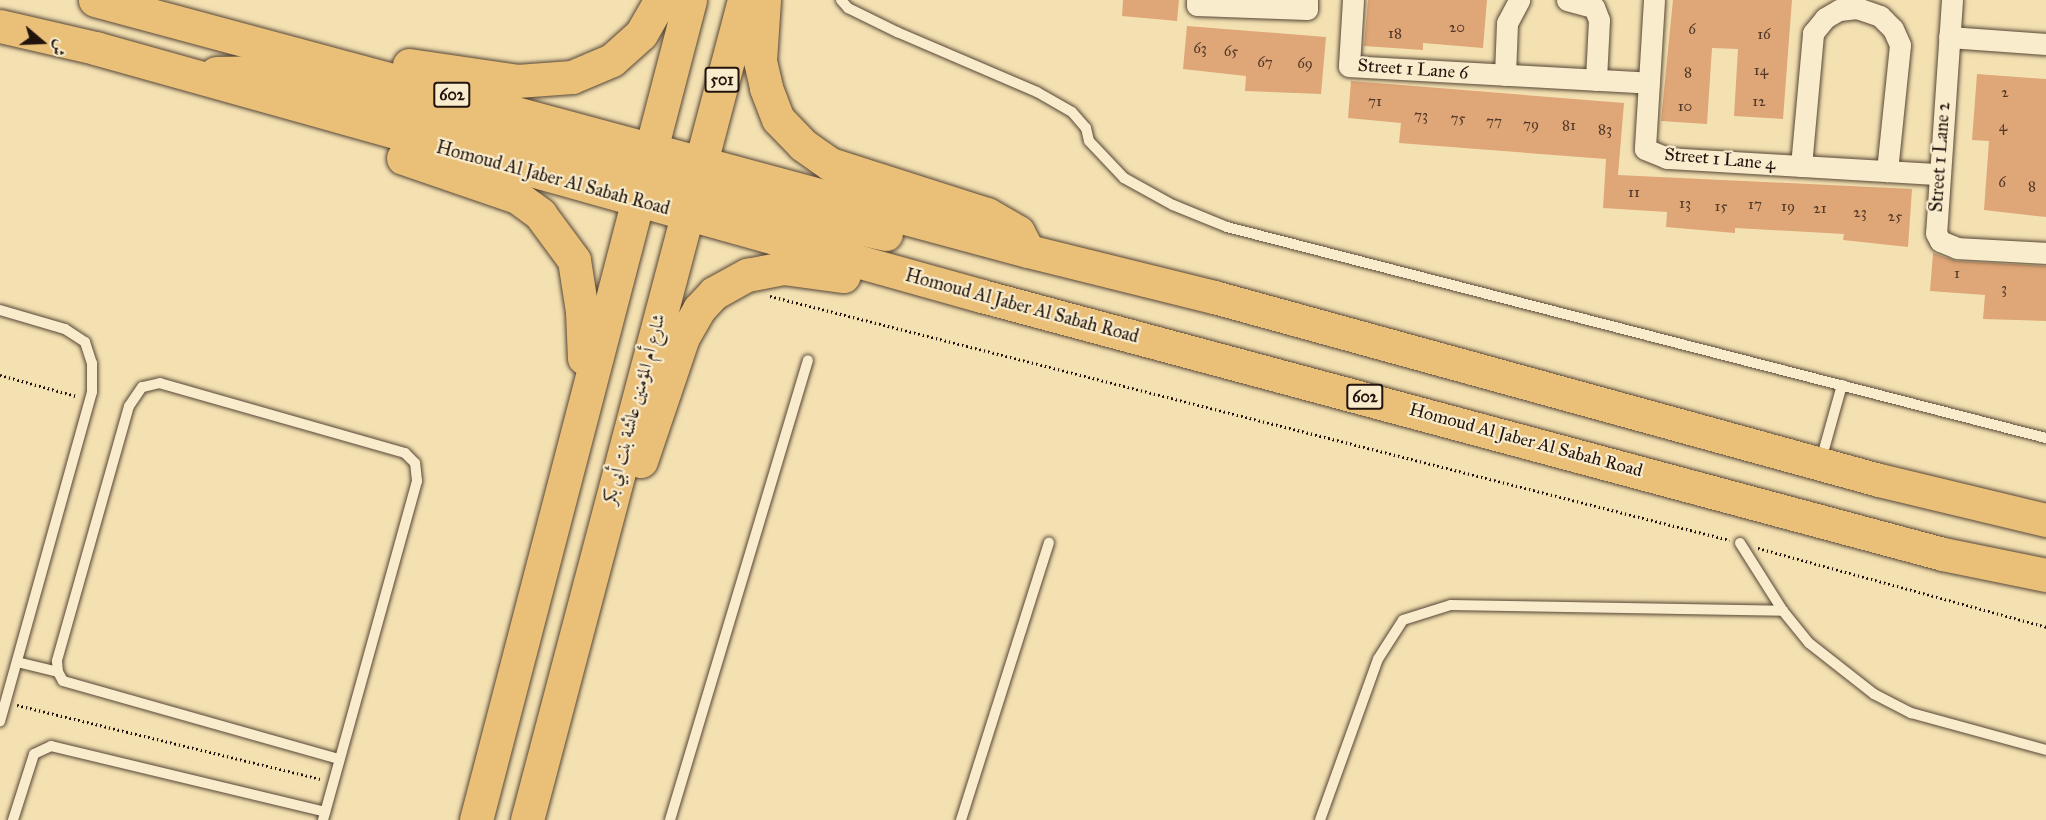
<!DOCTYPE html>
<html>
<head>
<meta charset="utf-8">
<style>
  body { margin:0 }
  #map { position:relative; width:2046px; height:820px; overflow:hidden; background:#f4e1b2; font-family:"IM FELL Great Primer",Amiri,serif }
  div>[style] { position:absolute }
  .building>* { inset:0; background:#dfa677 }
  .path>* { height:3px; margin-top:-1.5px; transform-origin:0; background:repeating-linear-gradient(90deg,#22130d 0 1.5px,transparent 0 4.5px) }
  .roads { filter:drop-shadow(0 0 2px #564636) drop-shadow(0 0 2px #564636) }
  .lane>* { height:10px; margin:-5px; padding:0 5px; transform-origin:5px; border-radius:5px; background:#f8eccd }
  .street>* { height:21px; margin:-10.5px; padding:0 10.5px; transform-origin:10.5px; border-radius:10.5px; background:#f8eccd }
  .primary>* { height:33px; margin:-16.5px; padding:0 16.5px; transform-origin:16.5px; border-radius:16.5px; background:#eac079 }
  span { translate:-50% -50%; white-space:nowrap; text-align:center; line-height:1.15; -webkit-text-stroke:4.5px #f8eccd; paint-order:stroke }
  .number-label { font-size:15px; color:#513828 }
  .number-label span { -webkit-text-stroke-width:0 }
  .shield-label span { padding:2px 4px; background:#f8eccd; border:2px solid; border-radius:4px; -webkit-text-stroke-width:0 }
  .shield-label { font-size:16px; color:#22130d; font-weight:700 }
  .street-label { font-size:18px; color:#22130d }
  .north { position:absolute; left:12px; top:12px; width:60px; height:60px; -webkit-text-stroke:4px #f8eccd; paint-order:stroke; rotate:109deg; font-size:16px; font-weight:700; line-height:24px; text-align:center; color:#22130d }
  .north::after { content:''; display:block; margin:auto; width:21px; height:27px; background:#22130d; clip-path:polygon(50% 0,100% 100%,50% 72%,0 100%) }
</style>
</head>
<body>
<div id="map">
  <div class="building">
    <i style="clip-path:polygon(1123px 0,1179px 0,1177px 21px,1122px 16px)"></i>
    <i style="clip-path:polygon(1368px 0,1487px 0,1483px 48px,1423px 43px,1423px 50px,1364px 46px)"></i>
    <i style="clip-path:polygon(1673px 0,1792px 0,1783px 119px,1734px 116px,1738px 49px,1712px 48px,1707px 124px,1661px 121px)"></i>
    <i style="clip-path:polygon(1187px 26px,1326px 37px,1321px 94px,1245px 91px,1246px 76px,1183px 69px)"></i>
    <i style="clip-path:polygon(1977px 74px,2046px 79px,2046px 217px,1984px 210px,1989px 141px,1972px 140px)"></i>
    <i style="clip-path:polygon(1351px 81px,1624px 103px,1618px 175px,1912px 189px,1908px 247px,1843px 240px,1844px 234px,1735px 228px,1735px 233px,1666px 227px,1667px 212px,1603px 208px,1606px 159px,1399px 143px,1401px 123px,1348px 118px)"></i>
    <i style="clip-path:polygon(1933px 253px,1956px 261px,2046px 266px,2046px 321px,1983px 319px,1985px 295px,1930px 291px)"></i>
  </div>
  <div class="path">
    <i style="left:770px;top:296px;width:990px;rotate:14.27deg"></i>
    <i style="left:0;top:375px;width:79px;rotate:15.4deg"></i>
    <i style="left:1758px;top:548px;width:299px;rotate:15.3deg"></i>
    <i style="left:17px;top:705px;width:312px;rotate:13.7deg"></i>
  </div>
  <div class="roads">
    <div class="lane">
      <i style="left:841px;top:0;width:11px;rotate:49deg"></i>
      <i style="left:848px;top:8px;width:55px;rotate:26.1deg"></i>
      <i style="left:897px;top:32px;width:152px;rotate:23.2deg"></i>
      <i style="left:1037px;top:92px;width:40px;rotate:29.7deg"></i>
      <i style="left:1072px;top:112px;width:21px;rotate:49deg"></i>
      <i style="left:1086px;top:128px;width:13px;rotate:77deg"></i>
      <i style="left:1089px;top:141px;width:51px;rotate:46.6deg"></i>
      <i style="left:1124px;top:178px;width:56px;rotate:28.9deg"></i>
      <i style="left:1173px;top:205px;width:58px;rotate:22.2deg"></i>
      <i style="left:1227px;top:227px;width:846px;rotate:14.45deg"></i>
      <i style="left:0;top:310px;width:68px;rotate:16.3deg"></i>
      <i style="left:65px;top:329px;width:24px;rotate:33deg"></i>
      <i style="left:85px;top:342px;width:22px;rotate:72deg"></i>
      <i style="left:92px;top:363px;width:29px;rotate:90deg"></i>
      <i style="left:92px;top:392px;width:342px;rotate:105.6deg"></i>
      <i style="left:1821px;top:460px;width:78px;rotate:-74.4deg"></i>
      <i style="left:1740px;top:543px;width:80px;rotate:57.7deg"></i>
      <i style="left:1783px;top:611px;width:41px;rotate:50.9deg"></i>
      <i style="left:1809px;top:643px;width:83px;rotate:38.1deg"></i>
      <i style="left:1874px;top:694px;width:42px;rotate:27.2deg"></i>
      <i style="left:1911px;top:713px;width:140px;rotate:15.3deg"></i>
      <i style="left:17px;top:662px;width:42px;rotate:13.7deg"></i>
      <i style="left:13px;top:820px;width:69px;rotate:-72.3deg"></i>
      <i style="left:34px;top:754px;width:19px;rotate:-25deg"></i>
      <i style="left:51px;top:746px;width:282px;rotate:13.5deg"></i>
      <i style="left:323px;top:820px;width:352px;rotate:-74.5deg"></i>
      <i style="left:417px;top:481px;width:18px;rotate:-96deg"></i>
      <i style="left:415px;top:463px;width:14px;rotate:-135deg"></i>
      <i style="left:405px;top:453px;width:255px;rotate:-164.1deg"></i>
      <i style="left:160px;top:383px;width:18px;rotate:167deg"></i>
      <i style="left:142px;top:387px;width:23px;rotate:124deg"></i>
      <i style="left:129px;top:406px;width:265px;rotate:105.8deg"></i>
      <i style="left:57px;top:661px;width:11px;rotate:85deg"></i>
      <i style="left:58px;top:672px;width:10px;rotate:61deg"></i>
      <i style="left:63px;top:681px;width:287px;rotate:15.8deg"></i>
      <i style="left:670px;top:820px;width:480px;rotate:-73.3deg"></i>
      <i style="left:961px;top:820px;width:291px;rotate:-72.4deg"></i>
      <i style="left:1320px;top:820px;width:171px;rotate:-70.2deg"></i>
      <i style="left:1378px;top:659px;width:46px;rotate:-57.3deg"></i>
      <i style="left:1403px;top:620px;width:50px;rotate:-17.4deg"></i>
      <i style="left:1451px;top:605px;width:332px;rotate:1deg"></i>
    </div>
    <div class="street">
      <i style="left:1197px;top:0;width:5px;rotate:90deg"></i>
      <i style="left:1197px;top:5px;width:110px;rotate:2.1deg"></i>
      <i style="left:1307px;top:9px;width:9px;rotate:-90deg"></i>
      <i style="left:1353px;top:0;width:66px;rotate:93.5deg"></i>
      <i style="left:1349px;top:66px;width:300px;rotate:3.2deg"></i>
      <i style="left:1567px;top:0;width:28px;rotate:15deg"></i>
      <i style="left:1594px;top:7px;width:14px;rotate:69deg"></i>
      <i style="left:1599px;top:20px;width:60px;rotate:92.9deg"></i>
      <i style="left:1654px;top:0;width:149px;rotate:93.5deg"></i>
      <i style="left:1645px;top:149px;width:24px;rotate:22deg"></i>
      <i style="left:1667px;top:158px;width:271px;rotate:3.4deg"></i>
      <i style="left:1952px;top:0;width:234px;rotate:93.9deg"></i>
      <i style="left:1936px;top:233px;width:9px;rotate:63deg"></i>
      <i style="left:1940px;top:241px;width:18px;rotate:22deg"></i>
      <i style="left:1957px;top:248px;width:89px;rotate:3.2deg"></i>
      <i style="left:1949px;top:37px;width:97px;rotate:4.1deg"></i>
      <i style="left:1505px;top:75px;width:52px;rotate:-87.8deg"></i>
      <i style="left:1507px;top:23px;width:26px;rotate:-62deg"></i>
      <i style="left:1801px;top:166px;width:134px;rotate:-84.8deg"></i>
      <i style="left:1813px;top:33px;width:19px;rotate:-51deg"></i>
      <i style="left:1825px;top:18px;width:16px;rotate:-30deg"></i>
      <i style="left:1839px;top:10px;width:18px;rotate:-6deg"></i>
      <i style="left:1857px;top:8px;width:24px;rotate:19deg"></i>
      <i style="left:1880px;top:16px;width:18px;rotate:45deg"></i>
      <i style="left:1893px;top:29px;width:17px;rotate:66deg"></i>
      <i style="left:1900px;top:45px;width:127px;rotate:95.9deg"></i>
    </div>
    <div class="primary">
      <i style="left:95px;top:0;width:966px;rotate:15.06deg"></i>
      <i style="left:1028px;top:251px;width:192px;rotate:13.9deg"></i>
      <i style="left:1214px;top:297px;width:690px;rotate:15.39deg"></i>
      <i style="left:1879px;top:480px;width:172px;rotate:13.5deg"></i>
      <i style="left:764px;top:0;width:61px;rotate:93.8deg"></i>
      <i style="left:760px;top:61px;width:28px;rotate:77deg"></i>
      <i style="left:766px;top:88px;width:33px;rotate:69deg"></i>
      <i style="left:778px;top:119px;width:36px;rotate:46deg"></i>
      <i style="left:803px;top:145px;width:33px;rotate:35deg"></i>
      <i style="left:830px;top:164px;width:165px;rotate:17.7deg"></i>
      <i style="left:987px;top:214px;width:36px;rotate:30deg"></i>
      <i style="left:1018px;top:232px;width:17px;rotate:62deg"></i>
      <i style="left:0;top:26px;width:98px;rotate:13deg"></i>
      <i style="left:95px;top:48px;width:921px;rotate:15.62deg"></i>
      <i style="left:982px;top:296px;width:995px;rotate:15.03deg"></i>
      <i style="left:1943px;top:554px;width:105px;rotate:11.5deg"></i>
      <i style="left:409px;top:65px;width:109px;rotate:8.4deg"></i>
      <i style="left:517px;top:81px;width:55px;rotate:-4.2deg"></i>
      <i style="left:572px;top:77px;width:43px;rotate:-23deg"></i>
      <i style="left:612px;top:60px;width:39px;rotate:-42deg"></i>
      <i style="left:641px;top:34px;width:39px;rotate:-60deg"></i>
      <i style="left:216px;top:73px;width:50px;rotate:-1.1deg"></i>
      <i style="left:266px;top:72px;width:40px;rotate:12deg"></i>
      <i style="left:305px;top:80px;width:352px;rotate:15.5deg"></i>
      <i style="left:644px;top:174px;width:20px;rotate:3deg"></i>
      <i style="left:403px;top:158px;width:120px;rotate:18.9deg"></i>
      <i style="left:517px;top:197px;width:29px;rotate:36deg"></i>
      <i style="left:540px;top:214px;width:57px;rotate:53.5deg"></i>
      <i style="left:574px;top:260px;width:52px;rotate:81.1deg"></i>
      <i style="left:582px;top:311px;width:47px;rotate:87.6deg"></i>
      <i style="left:672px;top:187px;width:219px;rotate:12.4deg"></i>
      <i style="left:641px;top:461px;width:131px;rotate:-71.3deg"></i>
      <i style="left:683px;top:337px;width:32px;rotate:-60deg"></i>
      <i style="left:699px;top:309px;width:22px;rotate:-47deg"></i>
      <i style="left:714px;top:293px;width:38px;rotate:-29deg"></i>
      <i style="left:747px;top:275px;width:37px;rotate:-11deg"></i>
      <i style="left:783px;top:268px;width:61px;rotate:7.6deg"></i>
      <i style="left:476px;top:820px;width:847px;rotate:-75.37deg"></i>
      <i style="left:527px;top:820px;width:848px;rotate:-75.18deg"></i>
    </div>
  </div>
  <div class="number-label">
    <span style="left:1457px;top:28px">20</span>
    <span style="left:1692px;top:30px">6</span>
    <span style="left:1395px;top:34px">18</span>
    <span style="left:1764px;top:35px">16</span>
    <span style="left:1200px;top:49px">63</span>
    <span style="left:1231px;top:52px">65</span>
    <span style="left:1265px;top:63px">67</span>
    <span style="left:1305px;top:64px">69</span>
    <span style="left:1761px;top:71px">14</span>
    <span style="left:1688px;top:73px">8</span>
    <span style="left:2005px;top:93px">2</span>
    <span style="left:1375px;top:102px">71</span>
    <span style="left:1759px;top:102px">12</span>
    <span style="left:1685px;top:107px">10</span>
    <span style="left:1421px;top:116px">73</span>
    <span style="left:1458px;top:119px">75</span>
    <span style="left:1494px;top:122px">77</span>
    <span style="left:1531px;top:125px">79</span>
    <span style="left:1569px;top:126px">81</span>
    <span style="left:2003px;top:127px">4</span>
    <span style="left:1605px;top:130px">83</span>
    <span style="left:2002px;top:183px">6</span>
    <span style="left:2032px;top:187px">8</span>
    <span style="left:1634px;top:193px">11</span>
    <span style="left:1685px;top:204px">13</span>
    <span style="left:1755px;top:205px">17</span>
    <span style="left:1721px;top:207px">15</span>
    <span style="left:1788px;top:207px">19</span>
    <span style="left:1820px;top:209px">21</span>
    <span style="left:1860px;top:213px">23</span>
    <span style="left:1895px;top:217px">25</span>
    <span style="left:1957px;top:274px">1</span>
    <span style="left:2004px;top:289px">3</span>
  </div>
  <div class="shield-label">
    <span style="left:722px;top:80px">501</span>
    <span style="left:452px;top:95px">602</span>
    <span style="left:1365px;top:397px">602</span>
  </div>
  <div class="street-label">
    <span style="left:1413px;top:69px;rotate:4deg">Street 1 Lane 6</span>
    <span style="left:1940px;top:157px;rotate:-86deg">Street 1 Lane 2</span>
    <span style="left:1720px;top:159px;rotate:5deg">Street 1 Lane 4</span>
    <span style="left:553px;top:178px;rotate:15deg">Homoud Al Jaber Al Sabah Road</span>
    <span style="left:1022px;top:306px;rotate:15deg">Homoud Al Jaber Al Sabah Road</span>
    <span style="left:634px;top:409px;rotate:-75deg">شارع أم المؤمنين عائشة بنت أبي بكر</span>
    <span style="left:1526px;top:440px;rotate:15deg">Homoud Al Jaber Al Sabah Road</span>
  </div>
  <div class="north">ش</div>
</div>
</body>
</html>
